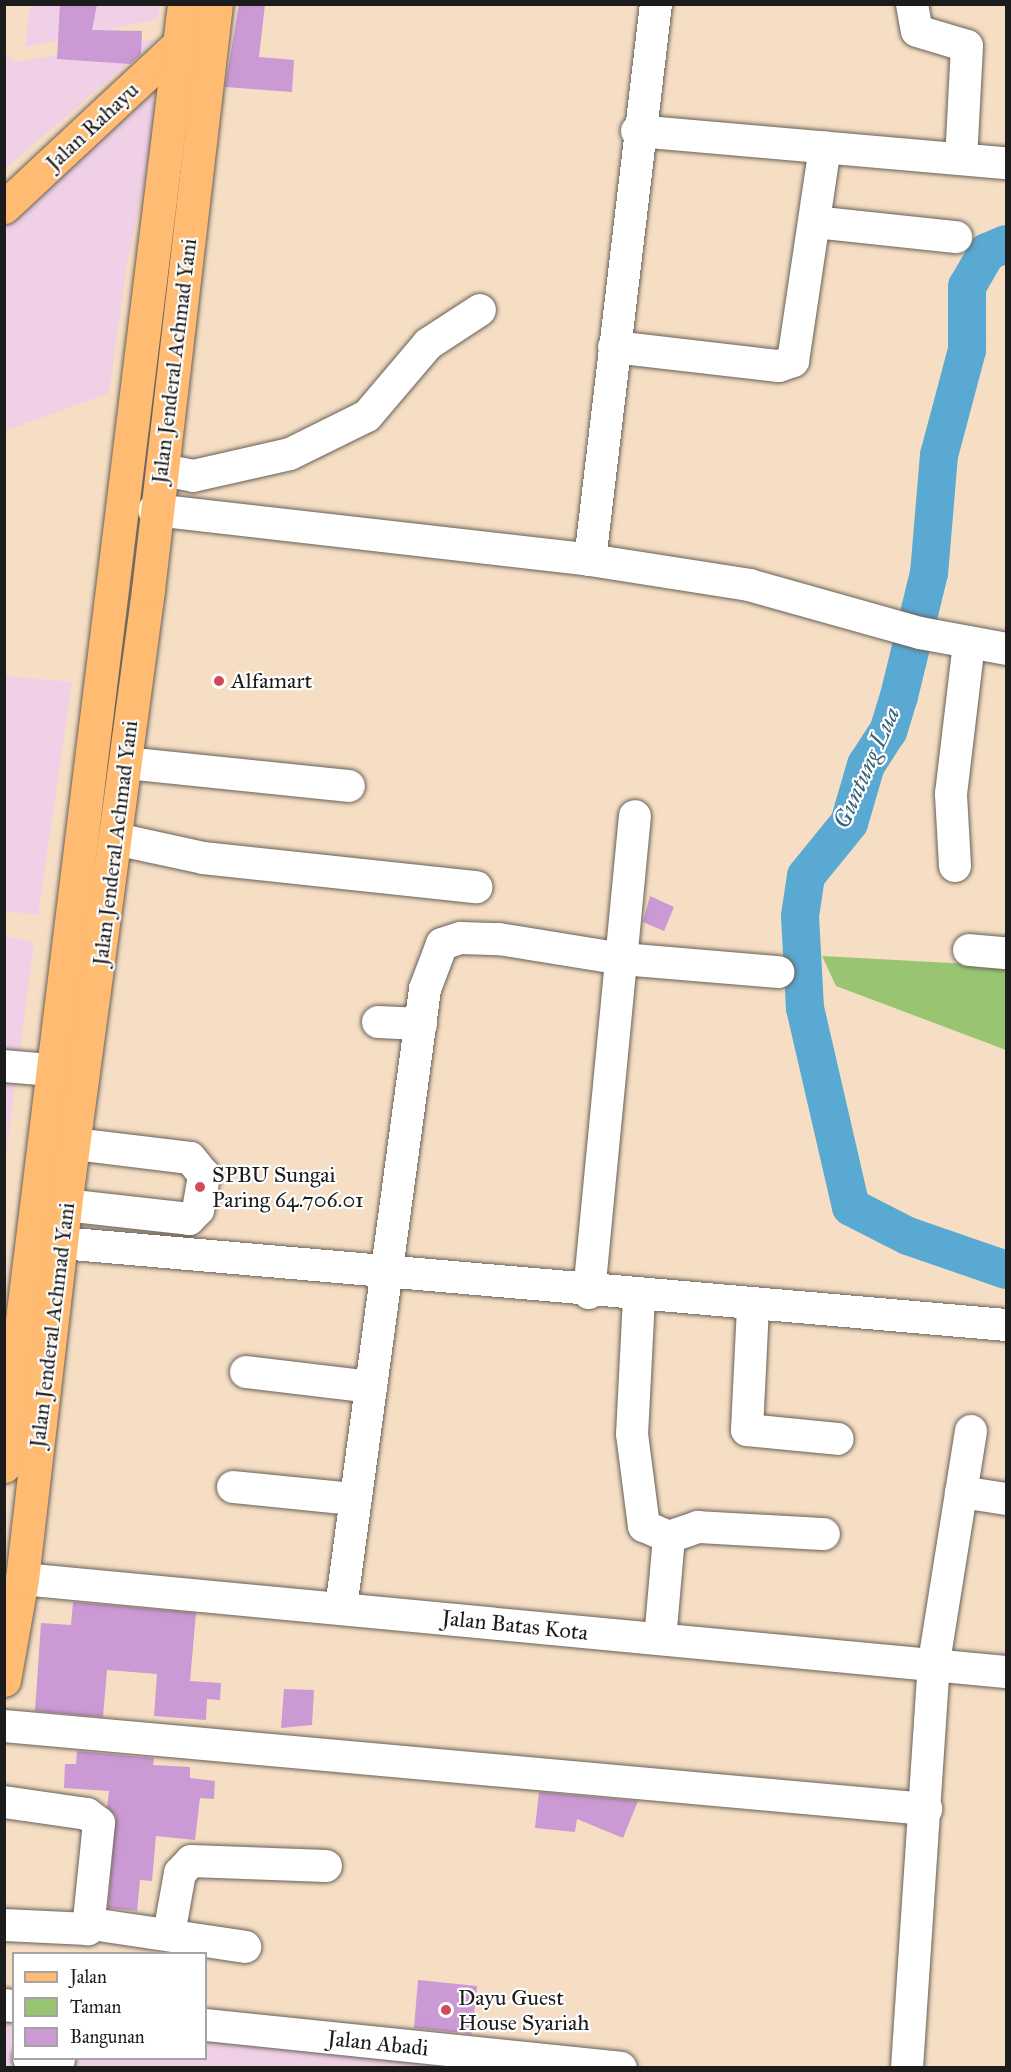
<!DOCTYPE html>
<html>
<head>
<meta charset="utf-8">
<style>
  body { margin:0 }
  #map { position:relative; width:1011px; height:2072px; overflow:hidden; background:#f5dec4; font-family:"IM FELL Great Primer",serif }
  div>[style] { position:absolute }
  .built>* { inset:0; background:#efd0e6 }
  .green>* { inset:0; background:#99c573 }
  .river>* { height:38px; margin:-19px; padding:0 19px; transform-origin:19px; border-radius:19px; background:#59a9d3 }
  .building>* { inset:0; background:#cb99d4 }
  .roads { filter:drop-shadow(0 0 2px #686057) drop-shadow(0 0 2px #686057) }
  .minor>* { height:32px; margin:-16px; padding:0 16px; transform-origin:16px; border-radius:16px; background:#fff }
  .major>* { height:33px; margin:-16.5px; padding:0 16.5px; transform-origin:16.5px; border-radius:16.5px; background:#febb71 }
  .highway>* { height:33px; margin:-16.5px; padding:0 16.5px; transform-origin:16.5px; border-radius:16.5px; background:#febb71 }
  .dots>* { width:16px; height:16px; translate:-50% -50%; box-sizing:border-box; border:3px solid #fff; border-radius:50% }
  span { translate:-50% -50%; white-space:nowrap; text-align:center; line-height:1.15; -webkit-text-stroke:4.5px #fff; paint-order:stroke }
  .street-label { font-size:22px; color:#1c1c1c }
  .poi-label { font-size:22px; color:#1c1c1c }
  .left { translate:0 -50%; text-align:left }
  .water-label { font-size:24px; color:#3a6278; font-style:italic }
  .frame { position:absolute; inset:0; border:6px solid #1c1c1c; pointer-events:none }
  .legend { position:absolute; left:12px; top:1952px; width:195px; height:108px; box-sizing:border-box; background:#fff; border:2px solid #a4a4a4; margin:0; padding:8px 10px; list-style:none; font-size:18px; color:#1c1c1c }
  .legend li { display:flex; align-items:center; gap:12px; height:30px }
  .legend b { width:30px; border:2px solid #a4a4a4 }
</style>
</head>
<body>
<div id="map">
  <div class="built">
    <i style="clip-path:polygon(30px 5px,160px 5px,158px 19px,25px 47px)"></i>
    <i style="clip-path:polygon(156px 39px,5px 169px,4px 52px,15px 62px)"></i>
    <i style="clip-path:polygon(152px 92px,157px 122px,127px 263px,109px 393px,5px 431px,4px 224px)"></i>
    <i style="clip-path:polygon(5px 676px,72px 682px,38px 915px,5px 911px)"></i>
    <i style="clip-path:polygon(5px 936px,34px 942px,5px 1164px)"></i>
    <i style="clip-path:polygon(4px 2019px,13px 2020px,14px 2058px,206px 2058px,206px 2038px,529px 2067px,5px 2067px)"></i>
  </div>
  <div class="green">
    <i style="clip-path:polygon(822px 956px,1006px 966px,1006px 1050px,836px 986px)"></i>
  </div>
  <div class="river">
    <i style="left:1006px;top:244px;width:21px;rotate:157deg"></i>
    <i style="left:987px;top:252px;width:39px;rotate:120deg"></i>
    <i style="left:967px;top:286px;width:64px;rotate:90deg"></i>
    <i style="left:967px;top:350px;width:109px;rotate:104.9deg"></i>
    <i style="left:939px;top:455px;width:118px;rotate:94.8deg"></i>
    <i style="left:929px;top:573px;width:127px;rotate:103.7deg"></i>
    <i style="left:899px;top:696px;width:37px;rotate:107deg"></i>
    <i style="left:888px;top:731px;width:40px;rotate:122.9deg"></i>
    <i style="left:866px;top:765px;width:60px;rotate:106.3deg"></i>
    <i style="left:849px;top:823px;width:68px;rotate:129.1deg"></i>
    <i style="left:806px;top:876px;width:40px;rotate:98.5deg"></i>
    <i style="left:800px;top:916px;width:92px;rotate:86.9deg"></i>
    <i style="left:805px;top:1008px;width:204px;rotate:77deg"></i>
    <i style="left:851px;top:1207px;width:64px;rotate:27deg"></i>
    <i style="left:908px;top:1236px;width:104px;rotate:19.1deg"></i>
  </div>
  <div class="building">
    <i style="clip-path:polygon(60px 4px,97px 4px,92px 30px,142px 31px,141px 54px,130px 64px,57px 59px)"></i>
    <i style="clip-path:polygon(239px 4px,265px 4px,259px 57px,294px 60px,292px 92px,225px 87px)"></i>
    <i style="clip-path:polygon(650px 896px,674px 907px,664px 931px,643px 922px)"></i>
    <i style="clip-path:polygon(73px 1602px,196px 1613px,190px 1681px,221px 1683px,220px 1700px,207px 1699px,206px 1720px,154px 1716px,157px 1674px,107px 1670px,103px 1717px,35px 1711px,41px 1623px,71px 1625px)"></i>
    <i style="clip-path:polygon(284px 1689px,314px 1690px,312px 1725px,281px 1728px)"></i>
    <i style="clip-path:polygon(77px 1751px,154px 1758px,153px 1765px,190px 1767px,190px 1778px,215px 1781px,214px 1799px,200px 1798px,195px 1840px,156px 1836px,152px 1881px,140px 1880px,137px 1911px,108px 1908px,116px 1816px,107px 1807px,109px 1791px,64px 1788px,65px 1764px,76px 1764px)"></i>
    <i style="clip-path:polygon(539px 1792px,638px 1801px,623px 1838px,577px 1819px,575px 1832px,535px 1828px)"></i>
    <i style="clip-path:polygon(418px 1980px,477px 1986px,472px 2034px,414px 2028px)"></i>
  </div>
  <div class="roads">
    <div class="minor">
      <i style="left:912px;top:4px;width:27px;rotate:80deg"></i>
      <i style="left:917px;top:31px;width:52px;rotate:16.7deg"></i>
      <i style="left:967px;top:46px;width:113px;rotate:93deg"></i>
      <i style="left:637px;top:131px;width:370px;rotate:5deg"></i>
      <i style="left:815px;top:222px;width:142px;rotate:6.1deg"></i>
      <i style="left:614px;top:347px;width:166px;rotate:6.6deg"></i>
      <i style="left:779px;top:366px;width:15px;rotate:-20deg"></i>
      <i style="left:793px;top:361px;width:216px;rotate:-81.5deg"></i>
      <i style="left:163px;top:470px;width:31px;rotate:11deg"></i>
      <i style="left:193px;top:476px;width:99px;rotate:-12.8deg"></i>
      <i style="left:290px;top:454px;width:86px;rotate:-26.3deg"></i>
      <i style="left:367px;top:416px;width:94px;rotate:-49.7deg"></i>
      <i style="left:428px;top:344px;width:62px;rotate:-33.2deg"></i>
      <i style="left:154px;top:510px;width:439px;rotate:6.5deg"></i>
      <i style="left:590px;top:560px;width:161px;rotate:8.9deg"></i>
      <i style="left:749px;top:585px;width:178px;rotate:15.7deg"></i>
      <i style="left:920px;top:633px;width:87px;rotate:10.5deg"></i>
      <i style="left:590px;top:560px;width:560px;rotate:-83.23deg"></i>
      <i style="left:126px;top:763px;width:224px;rotate:5.9deg"></i>
      <i style="left:116px;top:839px;width:89px;rotate:12.3deg"></i>
      <i style="left:203px;top:858px;width:275px;rotate:6.1deg"></i>
      <i style="left:955px;top:866px;width:72px;rotate:-93.2deg"></i>
      <i style="left:951px;top:794px;width:151px;rotate:-83.2deg"></i>
      <i style="left:969px;top:950px;width:37px;rotate:5deg"></i>
      <i style="left:378px;top:1022px;width:43px;rotate:2.7deg"></i>
      <i style="left:4px;top:1066px;width:47px;rotate:4.9deg"></i>
      <i style="left:65px;top:1205px;width:125px;rotate:6.4deg"></i>
      <i style="left:189px;top:1219px;width:13px;rotate:-45deg"></i>
      <i style="left:198px;top:1210px;width:36px;rotate:-80deg"></i>
      <i style="left:204px;top:1175px;width:22px;rotate:-129deg"></i>
      <i style="left:190px;top:1158px;width:117px;rotate:-173.1deg"></i>
      <i style="left:61px;top:1243px;width:949px;rotate:4.96deg"></i>
      <i style="left:589px;top:1293px;width:479px;rotate:-84.5deg"></i>
      <i style="left:639px;top:1297px;width:137px;rotate:92.9deg"></i>
      <i style="left:632px;top:1434px;width:93px;rotate:82.6deg"></i>
      <i style="left:644px;top:1526px;width:27px;rotate:24deg"></i>
      <i style="left:669px;top:1537px;width:102px;rotate:95deg"></i>
      <i style="left:753px;top:1307px;width:123px;rotate:92.8deg"></i>
      <i style="left:747px;top:1430px;width:91px;rotate:5.6deg"></i>
      <i style="left:246px;top:1372px;width:126px;rotate:6.8deg"></i>
      <i style="left:233px;top:1487px;width:122px;rotate:5.7deg"></i>
      <i style="left:961px;top:1492px;width:46px;rotate:8.8deg"></i>
      <i style="left:669px;top:1537px;width:31px;rotate:-19deg"></i>
      <i style="left:698px;top:1527px;width:126px;rotate:3.2deg"></i>
      <i style="left:22px;top:1579px;width:988px;rotate:5.4deg"></i>
      <i style="left:341px;top:1608px;width:625px;rotate:-82.27deg"></i>
      <i style="left:425px;top:989px;width:48px;rotate:-69.3deg"></i>
      <i style="left:442px;top:944px;width:20px;rotate:-18deg"></i>
      <i style="left:461px;top:938px;width:38px;rotate:2deg"></i>
      <i style="left:499px;top:939px;width:125px;rotate:9.2deg"></i>
      <i style="left:622px;top:959px;width:157px;rotate:4.8deg"></i>
      <i style="left:4px;top:1726px;width:926px;rotate:5.14deg"></i>
      <i style="left:4px;top:1802px;width:84px;rotate:8.2deg"></i>
      <i style="left:87px;top:1814px;width:15px;rotate:37deg"></i>
      <i style="left:99px;top:1823px;width:107px;rotate:95.9deg"></i>
      <i style="left:88px;top:1929px;width:84px;rotate:-177.3deg"></i>
      <i style="left:92px;top:1924px;width:155px;rotate:8.5deg"></i>
      <i style="left:169px;top:1934px;width:62px;rotate:-79.8deg"></i>
      <i style="left:180px;top:1873px;width:16px;rotate:-47deg"></i>
      <i style="left:191px;top:1861px;width:135px;rotate:2.1deg"></i>
      <i style="left:4px;top:2005px;width:10px;rotate:6deg"></i>
      <i style="left:206px;top:2025px;width:417px;rotate:5.9deg"></i>
      <i style="left:29px;top:2058px;width:30px;rotate:4deg"></i>
      <i style="left:907px;top:2068px;width:407px;rotate:-86.2deg"></i>
      <i style="left:934px;top:1662px;width:234px;rotate:-80.9deg"></i>
    </div>
    <div class="major">
      <i style="left:4px;top:207px;width:239px;rotate:-43deg"></i>
    </div>
    <div class="highway">
      <i style="left:4px;top:1466px;width:1473px;rotate:-82.98deg"></i>
      <i style="left:4px;top:1680px;width:103px;rotate:-79.9deg"></i>
      <i style="left:22px;top:1579px;width:376px;rotate:-83.4deg"></i>
      <i style="left:65px;top:1205px;width:621px;rotate:-82.31deg"></i>
      <i style="left:148px;top:590px;width:590px;rotate:-83.38deg"></i>
    </div>
  </div>
  <div class="dots">
    <i style="left:219px;top:681px;background:#d1495b"></i>
    <i style="left:200px;top:1187px;background:#d1495b"></i>
    <i style="left:446px;top:2010px;background:#d1495b"></i>
  </div>
  <div class="street-label">
    <span style="left:92px;top:126px;rotate:-43deg">Jalan Rahayu</span>
    <span style="left:174px;top:361px;rotate:-83deg">Jalan Jenderal Achmad Yani</span>
    <span style="left:115px;top:843px;rotate:-83deg">Jalan Jenderal Achmad Yani</span>
    <span style="left:52px;top:1325px;rotate:-83deg">Jalan Jenderal Achmad Yani</span>
    <span style="left:515px;top:1625px;rotate:6deg">Jalan Batas Kota</span>
    <span style="left:378px;top:2043px;rotate:6deg">Jalan Abadi</span>
  </div>
  <div class="poi-label">
    <span class="left" style="left:231px;top:681px">Alfamart</span>
    <span class="left" style="left:212px;top:1187px">SPBU Sungai<br>Paring 64.706.01</span>
    <span class="left" style="left:458px;top:2010px">Dayu Guest<br>House Syariah</span>
  </div>
  <div class="water-label">
    <span style="left:867px;top:768px;rotate:-66deg">Guntung Lua</span>
  </div>
  <div class="frame"></div>
  <ul class="legend">
  <li><b style="height:8px;background:#febb71"></b>Jalan</li>
  <li><b style="height:16px;background:#99c573"></b>Taman</li>
  <li><b style="height:16px;background:#cb99d4"></b>Bangunan</li>
  </ul>
</div>
</body>
</html>
